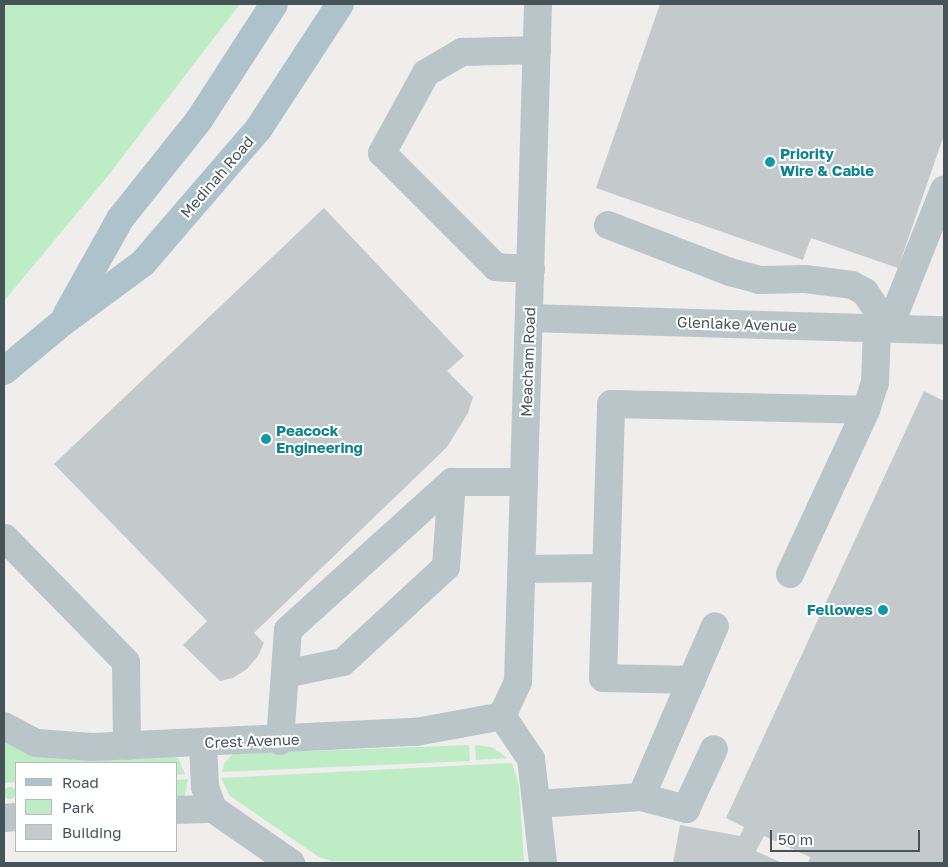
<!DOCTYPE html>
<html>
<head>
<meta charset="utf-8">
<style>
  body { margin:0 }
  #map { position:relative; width:948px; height:867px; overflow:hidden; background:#f0eded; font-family:"Golos Text",sans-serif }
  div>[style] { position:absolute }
  .green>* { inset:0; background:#bdecc5 }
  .round { border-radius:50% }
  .building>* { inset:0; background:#c4c9cc }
  .minor>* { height:28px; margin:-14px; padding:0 14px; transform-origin:14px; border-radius:14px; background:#b9c5c9 }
  .major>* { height:28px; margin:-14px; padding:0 14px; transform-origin:14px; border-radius:14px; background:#aec2cb }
  .dots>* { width:14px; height:14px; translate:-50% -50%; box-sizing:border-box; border:2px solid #fff; border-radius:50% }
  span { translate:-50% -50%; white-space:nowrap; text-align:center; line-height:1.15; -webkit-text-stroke:4px #fff; paint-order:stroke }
  .culture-label { font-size:15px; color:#0d838f; font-weight:700 }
  .left { translate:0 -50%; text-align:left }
  .right { translate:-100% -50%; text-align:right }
  .street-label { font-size:15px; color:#465459 }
  .frame { position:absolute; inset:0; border:5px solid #465459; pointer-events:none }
  .legend { position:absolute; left:15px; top:762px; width:162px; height:90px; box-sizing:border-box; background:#fff; border:1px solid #b5bbbd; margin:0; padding:6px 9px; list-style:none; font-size:15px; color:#465459 }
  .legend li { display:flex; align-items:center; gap:10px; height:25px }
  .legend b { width:25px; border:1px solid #b5bbbd }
  .scale { position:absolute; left:770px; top:830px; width:150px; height:22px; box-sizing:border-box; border:2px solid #465459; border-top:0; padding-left:6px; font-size:15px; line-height:18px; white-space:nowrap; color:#465459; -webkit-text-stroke:4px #fff; paint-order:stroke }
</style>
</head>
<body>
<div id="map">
  <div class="green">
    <i style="clip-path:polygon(4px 4px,240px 4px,107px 177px,4px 301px)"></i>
    <i style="clip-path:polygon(4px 740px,171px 755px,178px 758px,185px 774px,176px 775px,176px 763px,16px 763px,16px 782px,4px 783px)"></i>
    <i style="clip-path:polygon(469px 745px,470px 761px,222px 772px,225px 762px,233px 754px)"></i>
    <i style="clip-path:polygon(475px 745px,491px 747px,508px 758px,476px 760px)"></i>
    <i style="clip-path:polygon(512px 763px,519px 786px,524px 861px,331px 861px,319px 857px,230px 796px,221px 778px)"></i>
    <i style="clip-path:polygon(188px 779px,184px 799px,176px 799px,176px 780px)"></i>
    <i class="round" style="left:4px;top:787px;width:12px;height:12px"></i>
  </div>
  <div class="building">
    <i style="clip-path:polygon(660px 4px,944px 4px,944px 135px,898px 268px,811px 238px,803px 260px,596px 188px)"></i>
    <i style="clip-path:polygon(324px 208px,464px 356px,447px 371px,473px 397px,468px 413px,447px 447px,254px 633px,264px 643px,258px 656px,247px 669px,233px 678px,220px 681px,183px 645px,207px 621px,54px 464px)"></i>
    <i style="clip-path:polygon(924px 391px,944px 401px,944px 863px,808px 863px,810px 857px,764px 836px,756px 851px,782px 863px,673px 863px,680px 825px,740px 836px,744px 827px,726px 818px)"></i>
  </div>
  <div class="minor">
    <i style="left:608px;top:225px;width:131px;rotate:21.1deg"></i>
    <i style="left:730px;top:272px;width:30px;rotate:15deg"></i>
    <i style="left:759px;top:280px;width:46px;rotate:-1.2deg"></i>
    <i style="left:805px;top:279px;width:47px;rotate:7.3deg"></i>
    <i style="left:852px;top:285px;width:15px;rotate:28deg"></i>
    <i style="left:865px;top:292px;width:43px;rotate:56.3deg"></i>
    <i style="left:531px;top:269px;width:35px;rotate:-177deg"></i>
    <i style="left:496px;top:267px;width:161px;rotate:-135deg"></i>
    <i style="left:382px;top:153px;width:91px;rotate:-61.2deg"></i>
    <i style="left:426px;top:73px;width:42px;rotate:-30.3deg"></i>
    <i style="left:462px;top:52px;width:75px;rotate:-1.5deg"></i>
    <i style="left:529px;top:318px;width:415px;rotate:1.7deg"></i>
    <i style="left:889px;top:328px;width:149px;rotate:-68.3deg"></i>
    <i style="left:5px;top:538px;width:173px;rotate:45.7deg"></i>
    <i style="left:126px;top:662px;width:84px;rotate:89.3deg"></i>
    <i style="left:522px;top:569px;width:83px;rotate:-0.7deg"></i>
    <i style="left:790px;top:574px;width:181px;rotate:-65.1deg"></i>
    <i style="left:285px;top:674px;width:59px;rotate:-11.7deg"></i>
    <i style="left:343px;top:662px;width:140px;rotate:-42.7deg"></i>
    <i style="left:446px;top:567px;width:85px;rotate:-86deg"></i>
    <i style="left:692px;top:680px;width:89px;rotate:-178.7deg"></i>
    <i style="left:603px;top:678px;width:274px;rotate:-88.3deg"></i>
    <i style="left:611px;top:404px;width:255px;rotate:1.3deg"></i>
    <i style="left:866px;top:410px;width:28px;rotate:-72deg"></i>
    <i style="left:875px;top:383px;width:55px;rotate:-87.9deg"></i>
    <i style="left:502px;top:716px;width:38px;rotate:-65deg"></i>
    <i style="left:518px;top:682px;width:678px;rotate:-88.31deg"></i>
    <i style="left:502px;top:716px;width:52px;rotate:56deg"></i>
    <i style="left:531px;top:759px;width:105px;rotate:83.4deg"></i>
    <i style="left:4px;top:726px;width:36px;rotate:28deg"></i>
    <i style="left:36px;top:743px;width:57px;rotate:4deg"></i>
    <i style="left:93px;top:747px;width:323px;rotate:-2.7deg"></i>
    <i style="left:416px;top:732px;width:87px;rotate:-10.5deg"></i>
    <i style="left:280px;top:741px;width:111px;rotate:-85.9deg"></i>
    <i style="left:288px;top:630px;width:221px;rotate:-42.1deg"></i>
    <i style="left:452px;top:482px;width:72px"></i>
    <i style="left:203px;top:743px;width:44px;rotate:87.4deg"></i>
    <i style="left:205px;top:787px;width:23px;rotate:70deg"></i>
    <i style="left:641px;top:797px;width:47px;rotate:14.9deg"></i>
    <i style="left:686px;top:809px;width:66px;rotate:-65deg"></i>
    <i style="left:537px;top:804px;width:104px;rotate:-3.9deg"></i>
    <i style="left:641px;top:797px;width:186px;rotate:-66.6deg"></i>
    <i style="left:176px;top:810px;width:37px;rotate:-2deg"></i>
    <i style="left:213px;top:809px;width:95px;rotate:34.7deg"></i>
    <i style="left:4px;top:818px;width:12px;rotate:-5deg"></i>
  </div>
  <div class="major">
    <i style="left:67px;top:314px;width:109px;rotate:-60.8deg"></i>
    <i style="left:120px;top:219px;width:127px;rotate:-51.4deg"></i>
    <i style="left:199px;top:120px;width:138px;rotate:-57.1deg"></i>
    <i style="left:4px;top:371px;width:77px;rotate:-39.7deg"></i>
    <i style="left:63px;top:322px;width:99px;rotate:-36.4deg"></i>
    <i style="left:143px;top:263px;width:178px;rotate:-49.3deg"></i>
    <i style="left:259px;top:128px;width:148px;rotate:-56.8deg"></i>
  </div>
  <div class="dots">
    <i style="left:770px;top:162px;background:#0f9aa8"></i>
    <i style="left:266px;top:439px;background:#0f9aa8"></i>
    <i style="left:883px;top:610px;background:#0f9aa8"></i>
  </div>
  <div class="culture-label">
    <span class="left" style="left:780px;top:162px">Priority<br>Wire &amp; Cable</span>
    <span class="left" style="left:276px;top:439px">Peacock<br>Engineering</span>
    <span class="right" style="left:873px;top:610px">Fellowes</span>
  </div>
  <div class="street-label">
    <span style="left:217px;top:177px;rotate:-49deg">Medinah Road</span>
    <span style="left:737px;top:324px;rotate:2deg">Glenlake Avenue</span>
    <span style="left:528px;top:362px;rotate:-88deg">Meacham Road</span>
    <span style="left:252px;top:741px;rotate:-2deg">Crest Avenue</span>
  </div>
  <div class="frame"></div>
  <ul class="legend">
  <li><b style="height:6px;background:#aec2cb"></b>Road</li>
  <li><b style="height:14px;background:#bdecc5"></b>Park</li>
  <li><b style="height:14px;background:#c4c9cc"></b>Building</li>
  </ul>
  <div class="scale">50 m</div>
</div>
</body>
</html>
